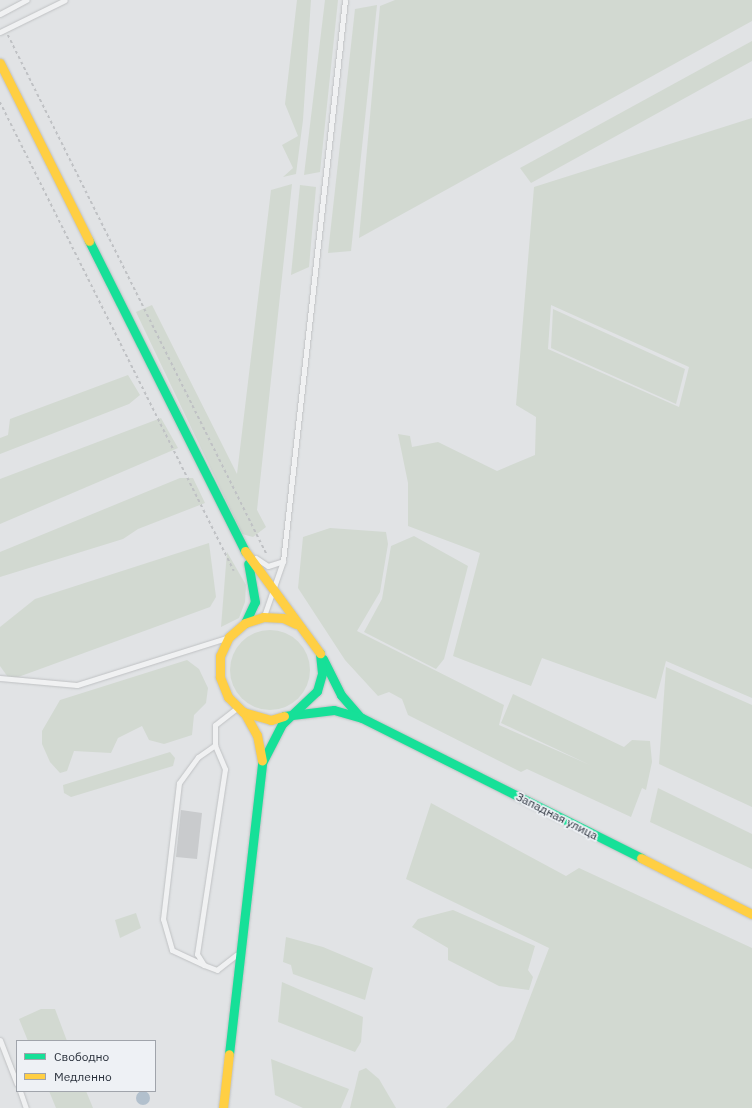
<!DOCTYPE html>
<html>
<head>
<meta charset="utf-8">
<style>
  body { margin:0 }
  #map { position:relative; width:752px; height:1108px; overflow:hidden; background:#e1e3e5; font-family:"IBM Plex Sans",sans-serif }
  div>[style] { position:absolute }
  .green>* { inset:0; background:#d2d9d1 }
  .round { border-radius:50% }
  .water>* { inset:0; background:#b2c0cd }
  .building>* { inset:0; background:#c9cbcd }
  .path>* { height:1.5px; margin-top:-0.75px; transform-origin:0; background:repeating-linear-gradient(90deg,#bfc1c4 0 3px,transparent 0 6px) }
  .roads { filter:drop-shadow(0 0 1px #bfc1c3) drop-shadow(0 0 1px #bfc1c3) }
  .lane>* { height:5px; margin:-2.5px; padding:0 2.5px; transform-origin:2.5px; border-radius:2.5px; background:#f0f1f2 }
  .fast>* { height:9px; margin:-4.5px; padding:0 4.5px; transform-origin:4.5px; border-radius:4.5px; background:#16e098 }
  .slow>* { height:9px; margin:-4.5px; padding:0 4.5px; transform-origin:4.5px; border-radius:4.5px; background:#ffcf43 }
  span { translate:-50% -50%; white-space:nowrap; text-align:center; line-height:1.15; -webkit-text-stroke:3.5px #eef1f5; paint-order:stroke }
  .street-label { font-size:12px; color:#2a313c }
  .legend { position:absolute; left:16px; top:1040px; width:140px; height:52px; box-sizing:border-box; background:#eef1f5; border:1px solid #a0a4ab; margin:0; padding:5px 7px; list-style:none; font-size:12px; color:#2a313c }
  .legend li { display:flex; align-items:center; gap:8px; height:20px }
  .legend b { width:20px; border:1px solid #a0a4ab }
</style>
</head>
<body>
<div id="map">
  <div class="green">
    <i style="clip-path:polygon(297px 0,311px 0,303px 120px,296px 174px,283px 177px,293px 168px,282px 145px,298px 136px,285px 104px)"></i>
    <i style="clip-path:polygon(325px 0,338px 0,320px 172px,304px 175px)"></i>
    <i style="clip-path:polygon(395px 0,752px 0,752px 21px,359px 238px,380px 6px)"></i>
    <i style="clip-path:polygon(377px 5px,351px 251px,328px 253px,355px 9px)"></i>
    <i style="clip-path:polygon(752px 41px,752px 61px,531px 183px,520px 168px)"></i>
    <i style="clip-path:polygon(evenodd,752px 118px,752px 698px,666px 661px,656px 699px,542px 658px,531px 686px,453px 656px,480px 553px,408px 526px,408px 483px,398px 434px,410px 436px,412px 447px,438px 442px,497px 471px,535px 455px,536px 417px,516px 405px,534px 187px,752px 118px,551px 305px,689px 367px,679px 407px,548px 349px,551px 305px)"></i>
    <i style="clip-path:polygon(292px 184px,257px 510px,266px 527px,253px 537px,242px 534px,136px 312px,152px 305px,237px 474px,271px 190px)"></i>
    <i style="clip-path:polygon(300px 185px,316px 187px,309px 267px,291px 275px)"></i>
    <i style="clip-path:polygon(553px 309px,685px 369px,676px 404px,551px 348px)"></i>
    <i style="clip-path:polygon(128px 375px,140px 395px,129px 404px,0 454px,0 438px,8px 435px,10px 419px)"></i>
    <i style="clip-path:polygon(161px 418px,178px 448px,0 524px,0 479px)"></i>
    <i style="clip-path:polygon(180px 478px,193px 478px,205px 503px,138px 529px,123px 539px,0 577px,0 552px)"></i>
    <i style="clip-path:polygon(330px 528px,386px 532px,388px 544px,380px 592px,357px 631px,504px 705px,499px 725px,590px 765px,501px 723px,513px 694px,624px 747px,632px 740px,650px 741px,652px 762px,646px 790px,642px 788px,631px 817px,527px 769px,521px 772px,408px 715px,402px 699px,389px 692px,378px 696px,345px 660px,298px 588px,303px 537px)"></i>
    <i style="clip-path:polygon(414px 536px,468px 566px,444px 659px,436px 669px,364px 632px,382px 599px,391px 546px)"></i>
    <i style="clip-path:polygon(209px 543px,216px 597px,210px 607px,10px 680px,0 666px,0 627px,35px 599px)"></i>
    <i style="clip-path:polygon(227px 552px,246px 585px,245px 602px,239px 618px,221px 627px)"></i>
    <i class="round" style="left:230px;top:630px;width:80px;height:80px"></i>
    <i style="clip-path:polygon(187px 660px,199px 669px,208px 688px,206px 703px,194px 715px,192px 735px,164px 744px,149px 740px,142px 726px,118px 738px,111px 753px,74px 751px,67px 771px,60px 773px,50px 762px,42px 744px,42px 731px,60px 700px)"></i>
    <i style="clip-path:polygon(666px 667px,752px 705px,752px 807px,659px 764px)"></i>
    <i style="clip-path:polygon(170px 752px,175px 758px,173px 766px,71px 797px,64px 793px,63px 785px)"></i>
    <i style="clip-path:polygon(658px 788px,752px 834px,752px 869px,650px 822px)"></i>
    <i style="clip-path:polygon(431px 803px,566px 876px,579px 868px,752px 948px,752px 1108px,446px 1108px,514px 1039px,549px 948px,406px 879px)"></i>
    <i style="clip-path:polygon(453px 910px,535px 946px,528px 970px,533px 977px,529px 990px,499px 986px,448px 960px,448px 948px,412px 927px,418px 919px)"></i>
    <i style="clip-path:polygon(136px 913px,141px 928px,120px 938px,115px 920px)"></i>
    <i style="clip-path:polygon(286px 937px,323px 947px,373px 968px,365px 1000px,293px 974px,291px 965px,283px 962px)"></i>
    <i style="clip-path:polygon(282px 982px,363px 1017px,361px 1042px,355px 1052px,278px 1022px)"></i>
    <i style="clip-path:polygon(41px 1009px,55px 1009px,67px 1041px,28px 1041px,19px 1019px)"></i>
    <i style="clip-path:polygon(271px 1059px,349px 1089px,341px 1108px,303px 1108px,275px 1095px)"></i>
    <i style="clip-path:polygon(366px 1068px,379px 1079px,396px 1108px,350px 1108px,359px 1071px)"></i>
    <i style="clip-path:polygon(49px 1091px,86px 1091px,93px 1108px,56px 1108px)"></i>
  </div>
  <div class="water">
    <i class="round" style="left:136px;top:1091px;width:14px;height:14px"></i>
  </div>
  <div class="building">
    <i style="clip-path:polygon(181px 810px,202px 813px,197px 859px,176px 857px)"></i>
  </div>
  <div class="path">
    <i style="left:8px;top:35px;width:581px;rotate:63.52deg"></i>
    <i style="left:0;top:102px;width:524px;rotate:63.48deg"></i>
  </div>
  <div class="roads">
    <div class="lane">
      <i style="left:0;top:14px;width:30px;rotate:-28deg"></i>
      <i style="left:0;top:32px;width:72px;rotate:-26.2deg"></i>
      <i style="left:256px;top:558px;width:14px;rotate:34deg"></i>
      <i style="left:268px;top:566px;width:16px;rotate:-18deg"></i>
      <i style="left:264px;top:616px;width:58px;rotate:-70.9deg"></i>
      <i style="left:283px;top:561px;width:564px;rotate:-83.69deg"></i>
      <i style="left:0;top:678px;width:77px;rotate:5.2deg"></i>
      <i style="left:77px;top:685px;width:156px;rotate:-17.5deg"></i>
      <i style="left:236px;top:955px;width:24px;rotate:142deg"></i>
      <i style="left:217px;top:970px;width:14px;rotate:-159deg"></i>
      <i style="left:204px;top:965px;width:13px;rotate:-122deg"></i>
      <i style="left:197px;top:954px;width:187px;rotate:-81.4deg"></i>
      <i style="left:225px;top:769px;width:26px;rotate:-113deg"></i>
      <i style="left:215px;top:745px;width:20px;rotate:-90deg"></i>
      <i style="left:215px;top:725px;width:28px;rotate:-38deg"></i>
      <i style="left:204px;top:965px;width:35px;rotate:-155deg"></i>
      <i style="left:172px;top:950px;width:32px;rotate:-106deg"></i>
      <i style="left:163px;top:919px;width:137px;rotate:-83.3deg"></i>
      <i style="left:179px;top:783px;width:32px;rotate:-54deg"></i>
      <i style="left:198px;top:757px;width:21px;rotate:-35deg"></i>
      <i style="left:0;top:1040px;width:47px;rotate:68.9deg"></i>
      <i style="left:20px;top:1091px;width:18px;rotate:71deg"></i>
    </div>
    <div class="fast">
      <i style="left:89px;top:241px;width:347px;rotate:63.3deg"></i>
      <i style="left:245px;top:623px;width:23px;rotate:-65deg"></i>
      <i style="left:255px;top:602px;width:39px;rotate:-100deg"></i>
      <i style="left:323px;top:659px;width:40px;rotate:63.4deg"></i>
      <i style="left:341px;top:695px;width:29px;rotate:49deg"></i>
      <i style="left:284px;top:716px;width:50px;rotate:-6.8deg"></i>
      <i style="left:334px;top:710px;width:29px;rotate:16deg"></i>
      <i style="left:362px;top:718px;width:312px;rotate:26.6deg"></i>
      <i style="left:229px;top:1054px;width:293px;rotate:-83.5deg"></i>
      <i style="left:262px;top:763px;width:44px;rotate:-62.9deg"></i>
      <i style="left:282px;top:724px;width:48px;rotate:-43.3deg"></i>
      <i style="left:317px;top:691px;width:19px;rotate:-74deg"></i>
      <i style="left:322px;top:673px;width:20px;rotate:-96deg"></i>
    </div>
    <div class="slow">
      <i style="left:0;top:63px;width:199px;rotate:63.4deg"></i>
      <i style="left:245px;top:551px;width:127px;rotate:53.7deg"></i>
      <i style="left:244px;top:712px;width:26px;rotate:61deg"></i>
      <i style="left:257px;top:735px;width:26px;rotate:79deg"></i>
      <i style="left:284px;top:716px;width:14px;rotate:163deg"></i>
      <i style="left:271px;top:720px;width:29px;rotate:-164deg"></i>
      <i style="left:243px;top:712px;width:21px;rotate:-135deg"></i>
      <i style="left:228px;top:697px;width:22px;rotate:-112deg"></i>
      <i style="left:220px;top:677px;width:21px;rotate:-90deg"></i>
      <i style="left:220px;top:656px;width:21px;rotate:-65deg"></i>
      <i style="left:229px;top:637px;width:21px;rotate:-41deg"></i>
      <i style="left:245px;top:623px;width:19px;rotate:-18deg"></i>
      <i style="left:263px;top:617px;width:20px;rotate:3deg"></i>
      <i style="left:283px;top:618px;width:14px;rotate:25deg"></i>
      <i style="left:641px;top:858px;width:124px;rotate:26.8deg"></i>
      <i style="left:223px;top:1108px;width:54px;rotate:-83.7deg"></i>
    </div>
  </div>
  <div class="street-label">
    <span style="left:557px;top:816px;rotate:27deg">Западная улица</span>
  </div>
  <ul class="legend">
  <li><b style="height:5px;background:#16e098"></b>Свободно</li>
  <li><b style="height:5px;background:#ffcf43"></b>Медленно</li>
  </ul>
</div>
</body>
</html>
